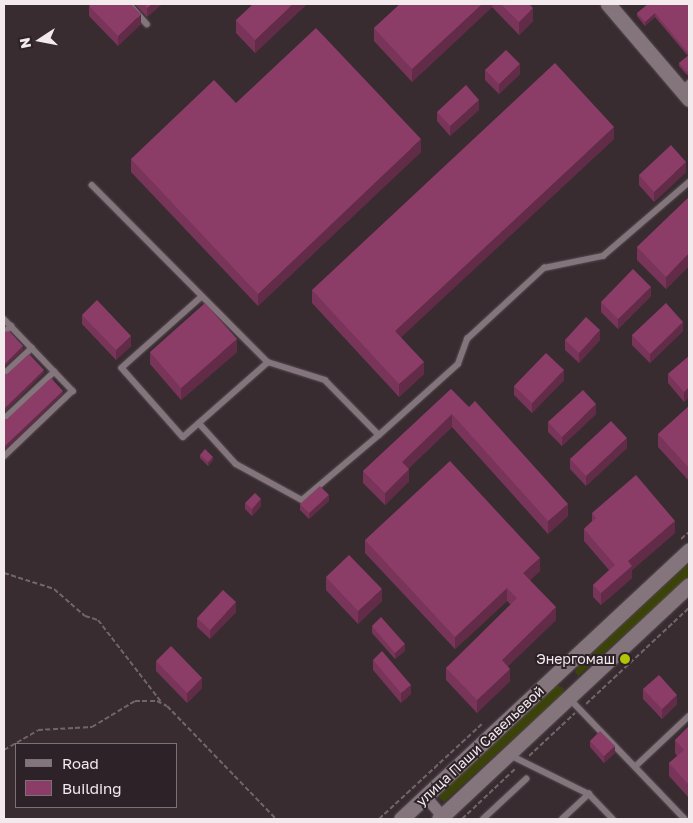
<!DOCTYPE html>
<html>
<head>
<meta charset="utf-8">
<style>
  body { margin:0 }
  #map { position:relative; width:693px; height:823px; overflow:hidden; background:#382c31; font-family:"Golos Text",sans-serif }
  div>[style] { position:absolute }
  .green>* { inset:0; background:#3b4309 }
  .path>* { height:2px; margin-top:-1px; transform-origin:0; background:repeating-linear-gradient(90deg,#70666a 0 5px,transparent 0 7.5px) }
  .roads { filter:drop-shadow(0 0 1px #564c50) drop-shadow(0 0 1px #564c50) }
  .service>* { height:5.5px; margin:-2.75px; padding:0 2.75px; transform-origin:2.75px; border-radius:2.75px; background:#83757b }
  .minor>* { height:11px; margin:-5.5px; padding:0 5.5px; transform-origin:5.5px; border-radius:5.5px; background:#83757b }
  .tertiary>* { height:15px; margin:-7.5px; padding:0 7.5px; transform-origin:7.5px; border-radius:7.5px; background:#83757b }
  .wall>* { inset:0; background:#783459 }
  .shaded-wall>* { inset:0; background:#622b48 }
  .building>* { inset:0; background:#8c3d67 }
  .dots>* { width:14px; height:14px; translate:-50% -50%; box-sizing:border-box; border:2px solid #2d2227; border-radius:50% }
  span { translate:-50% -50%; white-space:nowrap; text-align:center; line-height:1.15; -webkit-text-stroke:4px #2d2227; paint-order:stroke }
  .poi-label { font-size:14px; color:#f2eaed }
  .right { translate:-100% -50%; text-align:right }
  .street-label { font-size:14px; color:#f2eaed }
  .frame { position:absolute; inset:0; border:5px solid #f2eaed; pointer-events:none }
  .legend { position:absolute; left:15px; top:743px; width:162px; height:65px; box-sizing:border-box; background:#2d2227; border:1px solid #7c7276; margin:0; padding:6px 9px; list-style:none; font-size:15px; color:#f2eaed }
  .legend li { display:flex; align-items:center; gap:10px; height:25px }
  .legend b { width:25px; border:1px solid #7c7276 }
  .north { position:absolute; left:15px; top:15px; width:50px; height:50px; -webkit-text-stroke:4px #2d2227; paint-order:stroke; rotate:259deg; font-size:14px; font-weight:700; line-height:20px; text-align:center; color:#f2eaed }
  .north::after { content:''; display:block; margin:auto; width:18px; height:22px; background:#f2eaed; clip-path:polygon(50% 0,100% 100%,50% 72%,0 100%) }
</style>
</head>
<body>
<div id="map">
  <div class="green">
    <i style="clip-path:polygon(689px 563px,689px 577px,578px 676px,575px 672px,578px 666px)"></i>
    <i style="clip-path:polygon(556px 685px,564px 688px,563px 693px,444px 802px,439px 798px,442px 792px)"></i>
  </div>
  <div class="path">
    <i style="left:681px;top:539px;width:11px;rotate:-41deg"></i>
    <i style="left:4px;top:573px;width:52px;rotate:17.7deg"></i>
    <i style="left:54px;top:589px;width:41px;rotate:41.1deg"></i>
    <i style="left:85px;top:616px;width:14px;rotate:17deg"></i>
    <i style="left:98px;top:620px;width:105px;rotate:52.4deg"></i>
    <i style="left:586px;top:704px;width:141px;rotate:-43deg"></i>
    <i style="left:4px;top:750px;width:39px;rotate:-30deg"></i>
    <i style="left:38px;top:730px;width:54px;rotate:-3.2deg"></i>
    <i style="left:92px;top:727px;width:50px;rotate:-31.2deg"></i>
    <i style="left:135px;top:701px;width:22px"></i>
    <i style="left:157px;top:701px;width:11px;rotate:27deg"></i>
    <i style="left:167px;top:706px;width:157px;rotate:46deg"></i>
    <i style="left:529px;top:756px;width:63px;rotate:-43.1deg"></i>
    <i style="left:379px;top:819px;width:140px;rotate:-42.7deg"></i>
    <i style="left:462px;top:819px;width:74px;rotate:-43.4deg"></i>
  </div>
  <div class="roads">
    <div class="service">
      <i style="left:129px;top:4px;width:27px;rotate:48deg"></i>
      <i style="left:682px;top:90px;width:10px;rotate:-45deg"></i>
      <i style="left:92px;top:185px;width:250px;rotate:45.2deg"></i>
      <i style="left:268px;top:362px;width:60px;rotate:17.5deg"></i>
      <i style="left:325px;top:380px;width:77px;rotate:45.5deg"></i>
      <i style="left:379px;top:435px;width:106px;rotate:-41.9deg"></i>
      <i style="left:458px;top:364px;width:27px;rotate:-70deg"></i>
      <i style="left:467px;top:339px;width:105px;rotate:-42.7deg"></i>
      <i style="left:544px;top:268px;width:60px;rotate:-11.5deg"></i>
      <i style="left:603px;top:256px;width:113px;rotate:-40.7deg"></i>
      <i style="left:202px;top:297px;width:107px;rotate:138.4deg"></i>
      <i style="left:122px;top:368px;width:92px;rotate:48.5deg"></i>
      <i style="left:183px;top:437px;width:113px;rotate:-41.4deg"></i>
      <i style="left:4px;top:319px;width:100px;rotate:46.2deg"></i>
      <i style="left:73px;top:391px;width:95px;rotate:136.3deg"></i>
      <i style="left:4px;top:333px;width:10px;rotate:-45deg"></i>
      <i style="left:4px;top:374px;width:38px;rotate:-43deg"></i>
      <i style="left:4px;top:419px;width:69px;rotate:-43.2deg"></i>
      <i style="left:199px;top:423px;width:55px;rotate:47.9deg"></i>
      <i style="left:236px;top:464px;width:75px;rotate:28.6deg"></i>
      <i style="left:302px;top:500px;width:101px;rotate:-40.2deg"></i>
      <i style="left:570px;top:699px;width:166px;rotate:46.2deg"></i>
      <i style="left:510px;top:755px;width:88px;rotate:26.3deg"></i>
      <i style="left:636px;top:766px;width:73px;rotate:-43.3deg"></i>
      <i style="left:483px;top:819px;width:59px;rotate:-42.9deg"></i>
      <i style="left:562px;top:819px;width:37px;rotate:-43deg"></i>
      <i style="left:589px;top:794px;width:35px;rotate:46deg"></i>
    </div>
    <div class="minor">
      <i style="left:426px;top:797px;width:25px;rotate:50deg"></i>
    </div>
    <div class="tertiary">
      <i style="left:608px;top:4px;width:125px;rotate:49.5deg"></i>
      <i style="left:401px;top:819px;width:394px;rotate:-43deg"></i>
      <i style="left:439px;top:819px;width:342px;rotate:-43.1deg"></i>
    </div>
  </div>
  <div class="wall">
    <i style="clip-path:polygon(135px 4px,162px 4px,147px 17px)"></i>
    <i style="clip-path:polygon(307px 4px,255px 53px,236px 33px,236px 20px)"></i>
    <i style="clip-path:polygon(400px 4px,529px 4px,533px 21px,519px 35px,492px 7px,412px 82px,374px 41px,374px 28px)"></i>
    <i style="clip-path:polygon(689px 4px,689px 74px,687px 75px,679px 66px,679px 63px,688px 56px,655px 17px,645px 26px,637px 16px,637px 13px)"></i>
    <i style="clip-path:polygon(89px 6px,141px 24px,118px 46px,89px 16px)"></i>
    <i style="clip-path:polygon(485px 70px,520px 74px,499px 94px,485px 80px)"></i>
    <i style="clip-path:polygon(236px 103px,421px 152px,258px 306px,131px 172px,131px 159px)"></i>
    <i style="clip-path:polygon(479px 110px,450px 136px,437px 121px,437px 112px)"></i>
    <i style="clip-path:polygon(614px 139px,401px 337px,424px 374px,399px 397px,312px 303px,312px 290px)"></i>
    <i style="clip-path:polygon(686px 172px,654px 202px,639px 185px,639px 175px)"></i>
    <i style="clip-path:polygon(689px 197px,689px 266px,666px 289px,637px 260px,637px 247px)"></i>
    <i style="clip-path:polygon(651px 296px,618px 329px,601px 312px,601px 302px)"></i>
    <i style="clip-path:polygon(82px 315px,131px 346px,116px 360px,82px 324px)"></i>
    <i style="clip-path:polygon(683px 331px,650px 363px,632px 345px,632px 335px)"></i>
    <i style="clip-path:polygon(565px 340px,600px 340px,579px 363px,565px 350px)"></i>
    <i style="clip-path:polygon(150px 352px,237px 352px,181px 400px,150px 364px)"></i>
    <i style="clip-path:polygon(689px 356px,689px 397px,684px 402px,668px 383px,668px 374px)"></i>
    <i style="clip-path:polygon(564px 380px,532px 413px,514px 395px,514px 386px)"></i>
    <i style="clip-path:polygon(451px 389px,568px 516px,548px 534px,452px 427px,408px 469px,409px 481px,385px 505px,363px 483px,363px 471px)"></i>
    <i style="clip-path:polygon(689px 406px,689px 481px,658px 447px,658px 434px)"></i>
    <i style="clip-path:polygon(596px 414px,562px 446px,548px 432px,548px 422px)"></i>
    <i style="clip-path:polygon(627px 448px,586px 486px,570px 469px,570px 459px)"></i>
    <i style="clip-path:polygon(200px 455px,213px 460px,208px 466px,200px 458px)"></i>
    <i style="clip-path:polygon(329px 501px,309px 519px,300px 510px,300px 504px)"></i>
    <i style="clip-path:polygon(245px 503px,261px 506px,252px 516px,245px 509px)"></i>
    <i style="clip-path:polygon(592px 513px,675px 533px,632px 570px,632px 578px,601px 605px,593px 597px,593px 585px,609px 570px,584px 541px,584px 529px,592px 521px)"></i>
    <i style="clip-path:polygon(365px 540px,540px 571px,530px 580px,556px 620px,508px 666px,510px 681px,477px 713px,446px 680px,446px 668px,511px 605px,507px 601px,455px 649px,365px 553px)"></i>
    <i style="clip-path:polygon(326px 577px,382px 601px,358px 624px,326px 590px)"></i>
    <i style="clip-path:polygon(236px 612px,210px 639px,197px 627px,197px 618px)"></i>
    <i style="clip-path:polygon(372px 626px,405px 651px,395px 659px,372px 633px)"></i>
    <i style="clip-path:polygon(373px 660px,411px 694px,401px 703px,373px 670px)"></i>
    <i style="clip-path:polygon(156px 661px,202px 688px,187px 703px,156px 671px)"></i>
    <i style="clip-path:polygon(643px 689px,677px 704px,662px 719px,643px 699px)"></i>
    <i style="clip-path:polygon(689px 726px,689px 798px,669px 776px,669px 763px,677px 756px,675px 753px,675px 740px)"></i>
    <i style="clip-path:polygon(590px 741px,615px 753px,604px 763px,590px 747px)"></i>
  </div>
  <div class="shaded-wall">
    <i style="clip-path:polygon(152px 4px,162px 4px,147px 17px,147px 8px)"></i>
    <i style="clip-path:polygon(293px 4px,307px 4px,255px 53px,255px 40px)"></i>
    <i style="clip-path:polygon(482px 4px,492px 4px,492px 7px,412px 82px,412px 69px)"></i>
    <i style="clip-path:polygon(533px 8px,533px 21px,519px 35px,519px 22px)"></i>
    <i style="clip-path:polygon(655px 13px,655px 17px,645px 26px,645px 22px)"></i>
    <i style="clip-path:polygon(141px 14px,141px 24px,118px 46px,118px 36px)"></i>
    <i style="clip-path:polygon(520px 64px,520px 74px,499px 94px,499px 84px)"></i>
    <i style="clip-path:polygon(479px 100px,479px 110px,450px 136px,450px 126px)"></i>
    <i style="clip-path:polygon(614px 127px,614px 139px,395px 343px,395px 331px)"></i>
    <i style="clip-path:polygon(421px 139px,421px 152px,258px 306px,258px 294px)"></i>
    <i style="clip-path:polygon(686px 162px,686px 172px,654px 202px,654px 192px)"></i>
    <i style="clip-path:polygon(689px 253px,689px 266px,666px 289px,666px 277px)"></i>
    <i style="clip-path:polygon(651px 287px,651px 296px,618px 329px,618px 319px)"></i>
    <i style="clip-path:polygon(683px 322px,683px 331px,650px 363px,650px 354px)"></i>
    <i style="clip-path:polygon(600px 330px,600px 340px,579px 363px,579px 353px)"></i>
    <i style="clip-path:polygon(131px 336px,131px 346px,116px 360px,116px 350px)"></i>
    <i style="clip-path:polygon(237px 339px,237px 352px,181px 400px,181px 388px)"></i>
    <i style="clip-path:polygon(23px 346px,23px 350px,4px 368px,4px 365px)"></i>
    <i style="clip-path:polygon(424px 362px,424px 374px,399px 397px,399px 384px)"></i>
    <i style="clip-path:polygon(44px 370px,44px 373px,4px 413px,4px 409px)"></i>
    <i style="clip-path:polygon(564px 370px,564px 380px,532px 413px,532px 403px)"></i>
    <i style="clip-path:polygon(689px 387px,689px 397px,684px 402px,684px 392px)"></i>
    <i style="clip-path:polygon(63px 391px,63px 394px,4px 451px,4px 447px)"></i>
    <i style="clip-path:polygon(596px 404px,596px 414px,562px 446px,562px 437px)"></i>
    <i style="clip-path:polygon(452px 414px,452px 427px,402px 475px,402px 462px)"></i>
    <i style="clip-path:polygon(627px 438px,627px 448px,586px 486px,586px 476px)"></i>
    <i style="clip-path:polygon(213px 457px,213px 460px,208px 466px,208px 462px)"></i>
    <i style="clip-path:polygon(409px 469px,409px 481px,385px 505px,385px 493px)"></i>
    <i style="clip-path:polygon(329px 495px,329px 501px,309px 519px,309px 513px)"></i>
    <i style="clip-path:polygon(261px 499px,261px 506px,252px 516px,252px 509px)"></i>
    <i style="clip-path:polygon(568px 504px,568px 516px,548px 534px,548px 521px)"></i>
    <i style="clip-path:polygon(675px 521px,675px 533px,632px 570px,632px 578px,601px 605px,601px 593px,628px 561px)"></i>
    <i style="clip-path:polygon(540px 558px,540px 571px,523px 586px,523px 573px)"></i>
    <i style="clip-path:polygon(507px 588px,507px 601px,455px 649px,455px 637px)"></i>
    <i style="clip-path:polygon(382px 589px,382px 601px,358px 624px,358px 611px)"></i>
    <i style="clip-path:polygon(236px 602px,236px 612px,210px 639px,210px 630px)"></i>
    <i style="clip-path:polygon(556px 607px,556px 620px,502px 672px,502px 660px)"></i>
    <i style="clip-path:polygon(405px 644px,405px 651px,395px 659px,395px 653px)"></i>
    <i style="clip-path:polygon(510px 669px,510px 681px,477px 713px,477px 700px)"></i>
    <i style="clip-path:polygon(202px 678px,202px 688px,187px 703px,187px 693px)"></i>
    <i style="clip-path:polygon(411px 685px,411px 694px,401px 703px,401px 693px)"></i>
    <i style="clip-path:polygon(677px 695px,677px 704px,662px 719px,662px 709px)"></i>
    <i style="clip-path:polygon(615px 746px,615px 753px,604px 763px,604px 756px)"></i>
  </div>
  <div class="building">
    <i style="clip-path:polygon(91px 4px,131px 4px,141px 14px,118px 36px,89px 6px)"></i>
    <i style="clip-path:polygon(144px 4px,152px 4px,147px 8px)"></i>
    <i style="clip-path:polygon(253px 4px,293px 4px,255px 40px,236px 20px)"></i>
    <i style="clip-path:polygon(400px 4px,482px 4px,412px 69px,374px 28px)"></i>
    <i style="clip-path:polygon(501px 4px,529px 4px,533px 8px,519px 22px)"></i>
    <i style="clip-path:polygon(648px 4px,689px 4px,689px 54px,655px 13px,645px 22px,637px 13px)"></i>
    <i style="clip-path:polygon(316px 28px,421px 139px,258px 294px,131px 159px,214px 80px,236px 103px)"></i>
    <i style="clip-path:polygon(506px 50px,520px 64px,499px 84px,485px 70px)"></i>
    <i style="clip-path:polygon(689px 55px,689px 70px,687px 72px,679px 63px)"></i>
    <i style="clip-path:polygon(555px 63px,614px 127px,395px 331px,424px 362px,399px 384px,312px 290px)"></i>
    <i style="clip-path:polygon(466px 85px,479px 100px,450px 126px,437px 112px)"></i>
    <i style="clip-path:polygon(671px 145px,686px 162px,654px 192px,639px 175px)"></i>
    <i style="clip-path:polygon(689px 197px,689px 253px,666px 277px,637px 247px)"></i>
    <i style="clip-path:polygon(633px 269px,651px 287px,618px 319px,601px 302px)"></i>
    <i style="clip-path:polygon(97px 300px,131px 336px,116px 350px,82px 315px)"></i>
    <i style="clip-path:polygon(205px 303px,237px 339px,181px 388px,150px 352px)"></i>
    <i style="clip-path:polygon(666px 303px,683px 322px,650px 354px,632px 335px)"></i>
    <i style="clip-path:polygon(586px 317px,600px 330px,579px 353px,565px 340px)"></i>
    <i style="clip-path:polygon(9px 331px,23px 346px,4px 365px,4px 332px)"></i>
    <i style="clip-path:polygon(546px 353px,564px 370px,532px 403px,514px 386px)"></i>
    <i style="clip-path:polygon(29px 354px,44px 370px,4px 409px,4px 374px,7px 374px)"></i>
    <i style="clip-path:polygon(689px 356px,689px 387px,684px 392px,668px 374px)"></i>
    <i style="clip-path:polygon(51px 378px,63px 391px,4px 447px,4px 419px,7px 419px)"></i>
    <i style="clip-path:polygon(451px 389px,469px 407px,475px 401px,568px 504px,548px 521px,452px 414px,402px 462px,409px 469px,385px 493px,363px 471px)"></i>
    <i style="clip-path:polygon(583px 390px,596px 404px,562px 437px,548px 422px)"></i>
    <i style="clip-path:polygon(689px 406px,689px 468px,658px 434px)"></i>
    <i style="clip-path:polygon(611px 421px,627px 438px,586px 476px,570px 459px)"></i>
    <i style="clip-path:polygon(205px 449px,213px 457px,208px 462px,200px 455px)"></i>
    <i style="clip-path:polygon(450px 461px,540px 558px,523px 573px,556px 607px,502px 660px,510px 669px,477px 700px,446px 668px,517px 598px,507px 588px,455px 637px,365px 540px)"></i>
    <i style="clip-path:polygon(636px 475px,675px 521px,628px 561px,632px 566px,601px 593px,593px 585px,615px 565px,584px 529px,596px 518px,592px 513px)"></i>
    <i style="clip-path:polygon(320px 486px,329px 495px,309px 513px,300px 504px)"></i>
    <i style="clip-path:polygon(255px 493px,261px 499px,252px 509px,245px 503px)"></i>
    <i style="clip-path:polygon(349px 555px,382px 589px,358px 611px,326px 577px)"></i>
    <i style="clip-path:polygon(223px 590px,236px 602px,210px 630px,197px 618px)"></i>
    <i style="clip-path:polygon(381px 617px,405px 644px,395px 653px,372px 626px)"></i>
    <i style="clip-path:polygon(171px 646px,202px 678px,187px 693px,156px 661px)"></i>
    <i style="clip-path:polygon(382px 651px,411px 685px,401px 693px,373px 660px)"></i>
    <i style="clip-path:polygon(659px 675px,677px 695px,662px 709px,643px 689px)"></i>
    <i style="clip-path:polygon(689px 726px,689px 785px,669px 763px,684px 750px,675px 740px)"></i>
    <i style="clip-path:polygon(600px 731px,615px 746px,604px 756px,590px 741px)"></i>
  </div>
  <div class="dots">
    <i style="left:625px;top:659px;background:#afc506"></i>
  </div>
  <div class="poi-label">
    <span class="right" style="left:615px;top:659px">Энергомаш</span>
  </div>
  <div class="street-label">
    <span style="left:480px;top:746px;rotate:-43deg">улица Паши Савельевой</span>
  </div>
  <div class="frame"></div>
  <ul class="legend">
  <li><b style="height:6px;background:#83757b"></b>Road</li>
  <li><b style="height:14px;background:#8c3d67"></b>Building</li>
  </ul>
  <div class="north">N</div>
</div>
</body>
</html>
